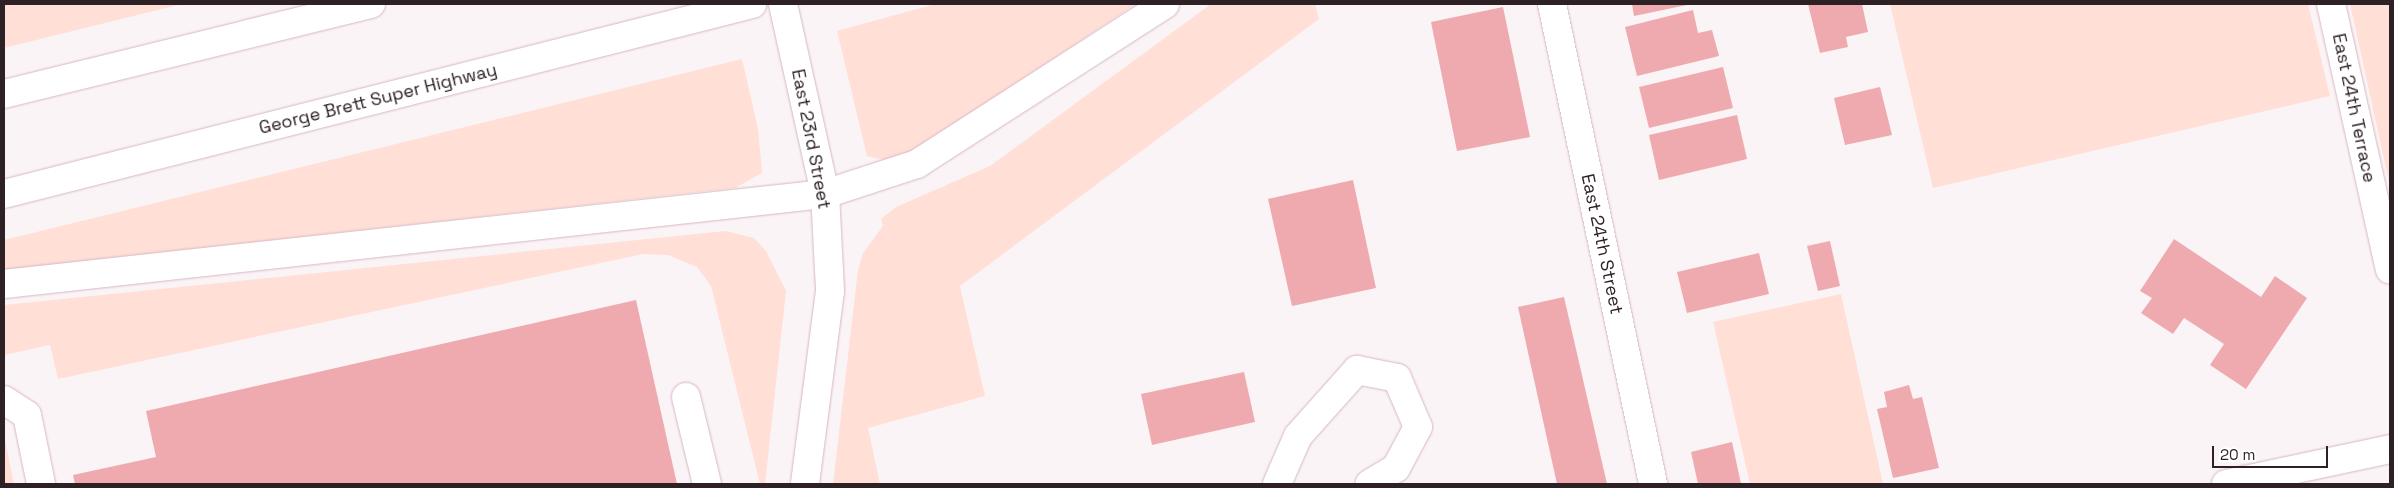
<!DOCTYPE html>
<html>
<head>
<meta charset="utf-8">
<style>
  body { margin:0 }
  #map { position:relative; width:2394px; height:488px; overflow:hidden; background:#fbf4f6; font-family:"Space Grotesk",sans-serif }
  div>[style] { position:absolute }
  .green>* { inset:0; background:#ffdfd6 }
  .building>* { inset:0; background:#eeaaae }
  .roads { filter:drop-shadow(0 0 1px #d7b7c3) drop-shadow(0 0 1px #d7b7c3) }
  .minor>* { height:28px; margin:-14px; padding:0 14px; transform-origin:14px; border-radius:14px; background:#fff }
  .major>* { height:28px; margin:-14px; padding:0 14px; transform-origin:14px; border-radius:14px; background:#fff }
  .highway>* { height:28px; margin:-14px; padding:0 14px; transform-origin:14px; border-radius:14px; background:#fff }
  span { translate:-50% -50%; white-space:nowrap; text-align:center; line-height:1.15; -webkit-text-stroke:4.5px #fff; paint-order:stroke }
  .street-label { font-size:18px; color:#2e2126 }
  .frame { position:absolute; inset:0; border:5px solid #2e2126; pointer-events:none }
  .scale { position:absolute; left:2212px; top:446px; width:116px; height:22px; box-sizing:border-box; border:2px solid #2e2126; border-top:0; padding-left:6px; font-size:15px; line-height:18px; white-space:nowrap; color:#2e2126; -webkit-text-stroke:4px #fff; paint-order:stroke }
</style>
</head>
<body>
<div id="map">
  <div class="green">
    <i style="clip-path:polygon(4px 4px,182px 4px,4px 48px)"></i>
    <i style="clip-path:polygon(935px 4px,1136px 4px,906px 156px,891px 161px,867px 156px,837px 31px)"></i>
    <i style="clip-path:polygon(1211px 4px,1315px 4px,1319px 19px,960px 286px,985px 396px,868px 428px,880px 484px,833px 484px,858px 270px,863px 253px,883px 226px,881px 219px,896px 207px,990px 166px)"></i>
    <i style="clip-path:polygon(1890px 4px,2308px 4px,2330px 96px,1933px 188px)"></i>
    <i style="clip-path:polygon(2350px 4px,2390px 4px,2390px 186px)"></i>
    <i style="clip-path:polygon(742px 59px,758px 129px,762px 173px,735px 188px,4px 271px,4px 240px)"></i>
    <i style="clip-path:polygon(726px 231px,754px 238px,766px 251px,786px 291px,765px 484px,760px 484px,711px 286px,697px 267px,668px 255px,643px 254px,58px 379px,50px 345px,4px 355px,4px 305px)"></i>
    <i style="clip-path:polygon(1841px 294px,1883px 484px,1750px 484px,1713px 322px)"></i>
    <i style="clip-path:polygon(4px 439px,5px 440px,14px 484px,4px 484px)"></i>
  </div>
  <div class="building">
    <i style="clip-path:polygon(1632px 4px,1687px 4px,1687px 5px,1634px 16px)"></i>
    <i style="clip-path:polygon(1808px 4px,1862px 4px,1868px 32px,1846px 37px,1848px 47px,1820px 53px)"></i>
    <i style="clip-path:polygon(1503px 7px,1530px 137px,1457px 151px,1431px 22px)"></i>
    <i style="clip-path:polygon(1693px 10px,1698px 33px,1712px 30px,1719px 56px,1637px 76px,1625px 27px)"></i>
    <i style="clip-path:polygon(1723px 67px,1733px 108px,1649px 128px,1639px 87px)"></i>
    <i style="clip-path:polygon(1880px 87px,1892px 135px,1845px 145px,1834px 98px)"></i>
    <i style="clip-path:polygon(1737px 115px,1747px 159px,1659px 180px,1649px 135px)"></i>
    <i style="clip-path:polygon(1353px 180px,1376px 288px,1292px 306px,1268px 199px)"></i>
    <i style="clip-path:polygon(2174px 239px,2261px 297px,2275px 276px,2307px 298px,2246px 389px,2210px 365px,2224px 344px,2184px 318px,2173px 334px,2141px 313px,2152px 298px,2140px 291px)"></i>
    <i style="clip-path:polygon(1830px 241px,1840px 286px,1818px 291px,1807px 246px)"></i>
    <i style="clip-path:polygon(1759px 253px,1769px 294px,1687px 313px,1677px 272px)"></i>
    <i style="clip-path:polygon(1564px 297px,1607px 484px,1557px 484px,1518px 307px)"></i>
    <i style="clip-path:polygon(636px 300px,677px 484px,75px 484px,73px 475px,156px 457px,146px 411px)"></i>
    <i style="clip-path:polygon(1244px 372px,1255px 422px,1152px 445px,1141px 394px)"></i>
    <i style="clip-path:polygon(1909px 385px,1913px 399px,1922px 397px,1939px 468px,1893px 478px,1877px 409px,1887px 407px,1884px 392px)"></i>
    <i style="clip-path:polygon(1732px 442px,1741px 484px,1698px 484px,1691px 452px)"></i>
  </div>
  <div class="roads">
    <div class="minor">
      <i style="left:1552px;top:4px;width:491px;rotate:78.1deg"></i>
      <i style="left:2331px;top:4px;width:272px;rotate:77.5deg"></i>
      <i style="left:686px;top:397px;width:89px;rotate:76.4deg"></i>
      <i style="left:4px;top:400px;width:27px;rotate:33deg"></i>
      <i style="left:27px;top:415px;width:70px;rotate:78.5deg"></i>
      <i style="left:1277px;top:484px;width:52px;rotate:-66.4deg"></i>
      <i style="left:1298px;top:436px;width:89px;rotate:-48.2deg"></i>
      <i style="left:1357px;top:370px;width:41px;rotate:11.3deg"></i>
      <i style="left:1397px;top:378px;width:53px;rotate:66.8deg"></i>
      <i style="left:1418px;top:427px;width:47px;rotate:118.2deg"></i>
      <i style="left:1396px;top:468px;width:31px;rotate:149deg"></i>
      <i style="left:2226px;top:484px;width:168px;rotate:-12deg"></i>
    </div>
    <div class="major">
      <i style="left:783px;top:4px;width:195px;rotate:77.5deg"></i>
      <i style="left:825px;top:194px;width:97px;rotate:87deg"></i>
      <i style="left:830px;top:291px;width:195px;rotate:97.4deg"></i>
    </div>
    <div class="highway">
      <i style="left:4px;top:94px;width:378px;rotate:-13.8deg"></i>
      <i style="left:4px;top:194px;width:772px;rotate:-14.25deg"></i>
      <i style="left:4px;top:284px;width:826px;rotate:-6.26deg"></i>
      <i style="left:825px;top:194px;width:97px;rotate:-18.1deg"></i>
      <i style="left:917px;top:164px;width:295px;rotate:-32.8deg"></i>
    </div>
  </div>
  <div class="street-label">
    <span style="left:378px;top:99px;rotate:-14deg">George Brett Super Highway</span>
    <span style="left:2354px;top:108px;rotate:78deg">East 24th Terrace</span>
    <span style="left:811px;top:139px;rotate:79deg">East 23rd Street</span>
    <span style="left:1602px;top:244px;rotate:78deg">East 24th Street</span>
  </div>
  <div class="frame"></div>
  <div class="scale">20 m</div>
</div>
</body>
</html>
